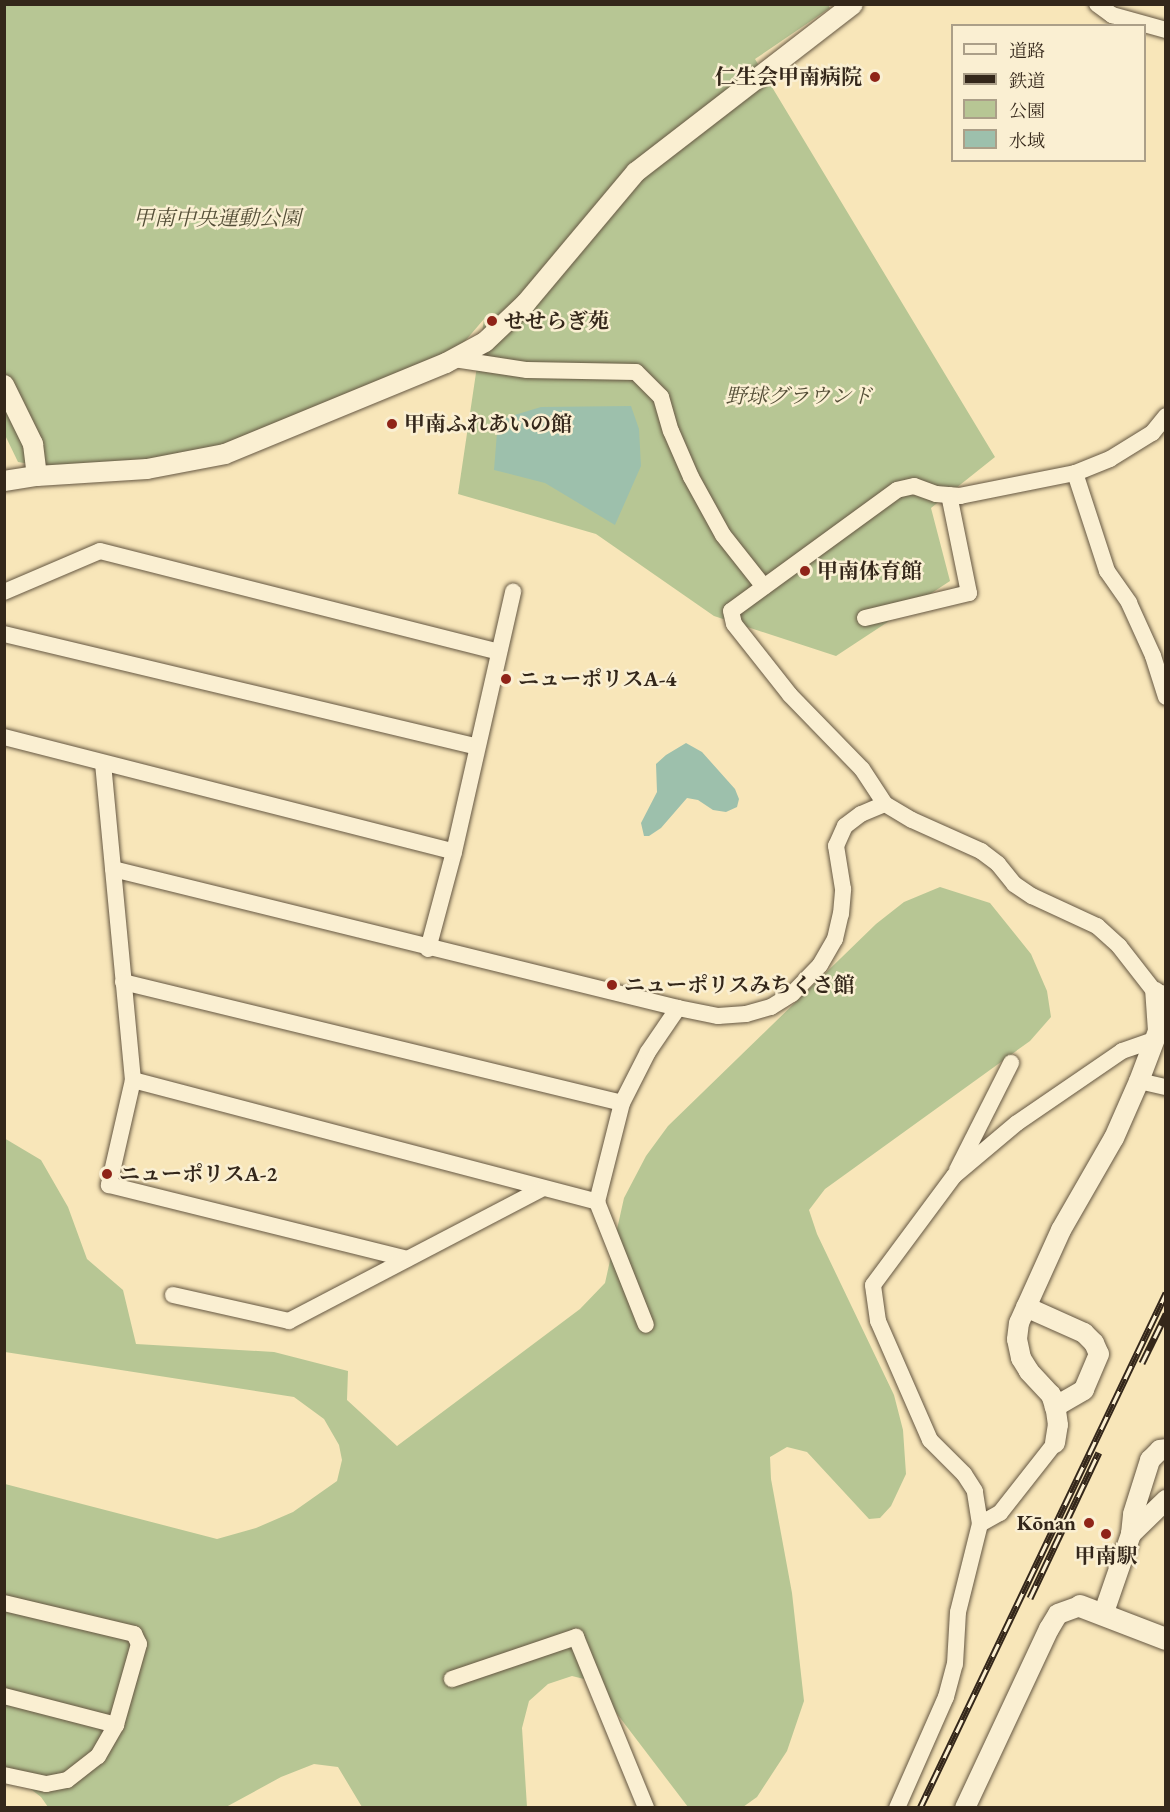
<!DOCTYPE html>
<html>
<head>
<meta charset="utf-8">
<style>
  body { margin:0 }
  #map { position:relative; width:1170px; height:1812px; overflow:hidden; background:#f8e6b9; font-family:"EB Garamond","Noto Serif JP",serif }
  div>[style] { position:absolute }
  .green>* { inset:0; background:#b7c694 }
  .water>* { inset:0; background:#9dc0ac }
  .roads { filter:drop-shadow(0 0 2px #655742) drop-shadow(0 0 2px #655742) }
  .minor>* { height:16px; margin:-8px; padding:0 8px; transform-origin:8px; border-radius:8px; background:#faefd2 }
  .tertiary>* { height:20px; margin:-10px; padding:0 10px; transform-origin:10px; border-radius:10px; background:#faefd2 }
  .secondary>* { height:22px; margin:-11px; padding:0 11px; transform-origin:11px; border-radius:11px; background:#faefd2 }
  .rail>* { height:7px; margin-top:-3.5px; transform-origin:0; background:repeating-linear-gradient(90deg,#faefd2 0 14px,#34271a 0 28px); box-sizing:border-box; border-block:2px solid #34271a }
  .dots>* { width:16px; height:16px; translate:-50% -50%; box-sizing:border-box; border:3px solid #faefd2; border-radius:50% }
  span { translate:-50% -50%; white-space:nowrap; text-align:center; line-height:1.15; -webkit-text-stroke:5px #faefd2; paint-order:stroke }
  .poi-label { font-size:21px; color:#34271a; font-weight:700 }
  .right { translate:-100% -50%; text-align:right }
  .left { translate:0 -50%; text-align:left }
  .park-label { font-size:21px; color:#554f38; font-style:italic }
  .frame { position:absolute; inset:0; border:6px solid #34271a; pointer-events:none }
  .legend { position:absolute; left:951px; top:24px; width:195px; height:138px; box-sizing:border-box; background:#faefd2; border:2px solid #ab9f88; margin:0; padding:8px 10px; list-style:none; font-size:18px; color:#34271a }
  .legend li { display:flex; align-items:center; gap:12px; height:30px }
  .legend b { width:30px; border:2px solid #ab9f88 }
</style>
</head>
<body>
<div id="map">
  <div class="green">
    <i style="clip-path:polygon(4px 5px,828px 5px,830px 8px,755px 59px,995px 457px,931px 508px,950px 581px,836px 656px,714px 616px,596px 534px,458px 494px,484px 319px,460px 347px,345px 397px,226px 444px,141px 462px,54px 468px,18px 462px,4px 433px)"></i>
    <i style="clip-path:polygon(940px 887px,990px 903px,1031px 954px,1047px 991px,1051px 1017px,1030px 1041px,825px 1189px,809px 1210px,817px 1234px,894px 1395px,903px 1430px,906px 1474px,891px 1506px,880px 1518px,869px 1519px,807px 1452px,787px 1447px,770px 1457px,771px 1479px,792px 1593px,804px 1701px,787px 1751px,757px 1797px,743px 1807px,688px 1807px,592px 1681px,572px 1676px,548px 1684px,529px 1701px,522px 1728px,527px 1807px,362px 1807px,338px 1767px,314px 1764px,281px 1777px,226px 1807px,48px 1807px,41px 1797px,5px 1769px,5px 1484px,217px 1539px,256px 1528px,293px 1512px,337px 1481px,342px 1460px,339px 1445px,324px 1419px,294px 1397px,5px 1352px,4px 1138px,41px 1160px,68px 1207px,87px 1259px,123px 1290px,136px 1344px,274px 1352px,348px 1371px,347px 1400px,397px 1446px,580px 1309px,605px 1283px,624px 1198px,646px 1156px,668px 1126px,876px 924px,904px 902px)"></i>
  </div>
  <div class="water">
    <i style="clip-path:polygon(631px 406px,639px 429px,641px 466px,615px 525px,545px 483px,494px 470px,498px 420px,541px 407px)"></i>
    <i style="clip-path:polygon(686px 743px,702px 752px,735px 789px,739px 799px,737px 807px,726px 812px,713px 810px,698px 800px,687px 798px,661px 828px,649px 836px,644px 836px,641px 823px,657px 792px,656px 764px,666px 755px)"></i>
  </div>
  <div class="roads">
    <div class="minor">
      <i style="left:1097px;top:4px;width:19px;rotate:36deg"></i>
      <i style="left:1112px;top:15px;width:56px;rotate:15.5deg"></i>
      <i style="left:454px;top:359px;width:74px;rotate:8.6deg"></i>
      <i style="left:527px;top:370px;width:109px;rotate:1.1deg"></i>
      <i style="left:636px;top:372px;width:35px;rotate:45deg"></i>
      <i style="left:661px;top:397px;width:35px;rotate:74deg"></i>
      <i style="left:671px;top:431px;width:50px;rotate:66.5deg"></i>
      <i style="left:691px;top:477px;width:66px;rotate:61.1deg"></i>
      <i style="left:723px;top:535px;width:66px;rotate:51.7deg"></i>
      <i style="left:1166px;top:416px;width:22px;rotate:129deg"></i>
      <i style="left:1152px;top:433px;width:49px;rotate:148.2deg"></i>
      <i style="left:1110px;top:459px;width:38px;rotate:158deg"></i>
      <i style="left:1075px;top:473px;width:117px;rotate:168.7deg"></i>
      <i style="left:960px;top:496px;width:24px;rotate:-175deg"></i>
      <i style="left:936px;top:494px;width:23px;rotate:-160deg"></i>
      <i style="left:914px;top:486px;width:17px;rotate:167deg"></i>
      <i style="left:897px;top:490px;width:205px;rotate:143.9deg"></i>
      <i style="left:731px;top:611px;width:13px;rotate:77deg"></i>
      <i style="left:734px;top:624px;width:90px;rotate:51.7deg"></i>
      <i style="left:790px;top:695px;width:103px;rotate:45.8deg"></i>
      <i style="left:862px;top:769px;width:42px;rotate:56.7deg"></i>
      <i style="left:885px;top:804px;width:31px;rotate:31deg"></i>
      <i style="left:912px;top:820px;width:76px;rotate:24.2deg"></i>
      <i style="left:981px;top:851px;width:21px;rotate:37deg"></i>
      <i style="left:998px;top:864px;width:26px;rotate:51deg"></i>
      <i style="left:1014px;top:884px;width:22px;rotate:34deg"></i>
      <i style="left:1032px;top:896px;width:72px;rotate:24.8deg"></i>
      <i style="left:1097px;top:926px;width:30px;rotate:42deg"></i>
      <i style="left:1119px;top:946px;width:58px;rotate:52deg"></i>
      <i style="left:1155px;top:992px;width:11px;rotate:10deg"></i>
      <i style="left:1075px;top:473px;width:103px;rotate:71.9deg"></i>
      <i style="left:1107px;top:571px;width:39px;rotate:55deg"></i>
      <i style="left:1129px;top:603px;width:58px;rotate:65.6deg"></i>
      <i style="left:1153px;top:656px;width:43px;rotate:72.4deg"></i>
      <i style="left:4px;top:592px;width:104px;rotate:-23.1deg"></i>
      <i style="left:100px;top:551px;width:411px;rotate:14.2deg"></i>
      <i style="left:865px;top:618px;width:107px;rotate:-13.5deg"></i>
      <i style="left:969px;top:593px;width:100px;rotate:-101.5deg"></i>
      <i style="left:4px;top:634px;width:486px;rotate:13.4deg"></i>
      <i style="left:4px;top:737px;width:464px;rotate:14.3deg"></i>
      <i style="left:103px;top:763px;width:318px;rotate:84.6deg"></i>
      <i style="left:133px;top:1080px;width:108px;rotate:102.9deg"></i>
      <i style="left:109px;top:1185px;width:307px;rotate:13.9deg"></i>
      <i style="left:113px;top:869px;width:582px;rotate:13.82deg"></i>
      <i style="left:678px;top:1008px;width:41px;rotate:11.3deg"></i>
      <i style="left:718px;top:1016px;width:28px;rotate:-4deg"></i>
      <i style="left:746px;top:1014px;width:26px;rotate:-16deg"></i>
      <i style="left:771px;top:1007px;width:25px;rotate:-32deg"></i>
      <i style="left:792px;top:994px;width:40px;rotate:-46deg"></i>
      <i style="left:820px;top:965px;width:30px;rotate:-60deg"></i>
      <i style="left:835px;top:939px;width:26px;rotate:-77deg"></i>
      <i style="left:841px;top:914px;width:25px;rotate:-85deg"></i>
      <i style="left:843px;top:889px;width:44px;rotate:-99.2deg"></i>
      <i style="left:836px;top:846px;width:22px;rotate:-66deg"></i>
      <i style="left:845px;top:826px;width:20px;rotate:-37deg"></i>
      <i style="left:861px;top:814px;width:26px;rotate:-23deg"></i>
      <i style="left:428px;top:949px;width:100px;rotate:-75deg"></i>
      <i style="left:454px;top:852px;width:267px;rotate:-77.2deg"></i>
      <i style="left:123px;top:982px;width:513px;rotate:13.63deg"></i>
      <i style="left:622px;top:1103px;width:102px;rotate:104.2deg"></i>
      <i style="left:597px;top:1202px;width:132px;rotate:68.3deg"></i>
      <i style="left:133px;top:1080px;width:480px;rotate:14.7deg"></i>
      <i style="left:1139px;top:1081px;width:28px;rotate:13deg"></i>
      <i style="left:622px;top:1103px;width:57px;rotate:-63deg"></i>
      <i style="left:648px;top:1052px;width:53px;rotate:-55.7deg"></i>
      <i style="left:957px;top:1170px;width:120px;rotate:-63.2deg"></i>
      <i style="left:173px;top:1295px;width:119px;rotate:12.6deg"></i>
      <i style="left:289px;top:1321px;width:285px;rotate:-27.6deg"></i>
      <i style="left:980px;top:1524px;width:23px;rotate:-29deg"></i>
      <i style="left:1000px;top:1513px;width:89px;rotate:-51.8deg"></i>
      <i style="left:4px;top:1603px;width:134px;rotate:13.4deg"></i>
      <i style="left:134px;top:1634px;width:11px;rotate:63deg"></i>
      <i style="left:139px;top:1644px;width:84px;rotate:105.9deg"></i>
      <i style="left:116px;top:1725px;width:36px;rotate:120deg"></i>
      <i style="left:98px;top:1756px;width:39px;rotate:142deg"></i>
      <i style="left:67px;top:1780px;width:21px;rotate:169deg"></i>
      <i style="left:46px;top:1784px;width:43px;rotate:-167.9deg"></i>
      <i style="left:452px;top:1679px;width:131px;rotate:-18.7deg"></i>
      <i style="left:576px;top:1637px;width:185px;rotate:67.7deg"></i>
      <i style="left:4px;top:1696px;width:116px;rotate:14.5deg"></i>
      <i style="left:897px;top:1808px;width:121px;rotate:-66.2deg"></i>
      <i style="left:946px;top:1697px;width:34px;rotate:-75deg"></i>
      <i style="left:955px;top:1664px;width:52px;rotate:-86.7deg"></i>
      <i style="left:958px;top:1612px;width:91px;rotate:-76deg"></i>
      <i style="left:980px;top:1524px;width:33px;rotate:-99deg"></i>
      <i style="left:975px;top:1491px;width:20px;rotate:-123deg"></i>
      <i style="left:964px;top:1474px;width:48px;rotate:-135deg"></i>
      <i style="left:930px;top:1440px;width:130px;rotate:-113.6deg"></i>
      <i style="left:878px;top:1321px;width:36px;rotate:-98deg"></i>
      <i style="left:873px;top:1285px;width:136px;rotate:-53.4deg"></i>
      <i style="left:954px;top:1176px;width:82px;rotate:-40.1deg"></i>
      <i style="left:1017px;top:1123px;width:127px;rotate:-34.4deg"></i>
      <i style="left:1122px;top:1051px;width:34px;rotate:-19deg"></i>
    </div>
    <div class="tertiary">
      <i style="left:4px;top:385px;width:66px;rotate:63.8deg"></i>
      <i style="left:33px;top:444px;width:32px;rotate:83deg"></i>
      <i style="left:4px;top:481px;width:33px;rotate:-9deg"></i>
      <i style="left:37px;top:476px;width:110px;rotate:-3.6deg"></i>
      <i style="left:147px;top:469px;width:79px;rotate:-10.9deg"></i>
      <i style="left:225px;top:454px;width:239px;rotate:-22.4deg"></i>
      <i style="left:446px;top:363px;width:44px;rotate:-28.3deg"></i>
      <i style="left:485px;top:342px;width:57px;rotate:-43.6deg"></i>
      <i style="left:526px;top:303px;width:171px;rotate:-50deg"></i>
      <i style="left:636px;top:172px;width:274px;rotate:-37.7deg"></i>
      <i style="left:1026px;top:1307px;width:64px;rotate:24.1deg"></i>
      <i style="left:1084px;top:1333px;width:14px;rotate:45deg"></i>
      <i style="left:1094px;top:1343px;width:12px;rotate:66deg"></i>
      <i style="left:1099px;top:1354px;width:39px;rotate:113deg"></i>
      <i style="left:1084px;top:1390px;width:34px;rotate:150deg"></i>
      <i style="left:1055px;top:1443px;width:18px;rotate:-81deg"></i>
      <i style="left:1058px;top:1425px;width:15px;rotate:-98deg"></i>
      <i style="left:1056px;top:1410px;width:16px;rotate:-108deg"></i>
      <i style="left:1051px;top:1395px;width:33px;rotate:-133deg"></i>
      <i style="left:1029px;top:1371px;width:15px;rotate:-122deg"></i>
      <i style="left:1021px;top:1358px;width:19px;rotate:-102deg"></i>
      <i style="left:1017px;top:1339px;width:16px;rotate:-83deg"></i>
      <i style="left:1019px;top:1323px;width:102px;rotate:-65.7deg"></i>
      <i style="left:1061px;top:1230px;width:106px;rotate:-60.1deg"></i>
      <i style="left:1114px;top:1138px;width:62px;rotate:-66.3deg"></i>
      <i style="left:1139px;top:1081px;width:53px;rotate:-69.2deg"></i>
      <i style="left:1158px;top:1031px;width:39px;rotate:-94deg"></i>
      <i style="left:1131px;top:1534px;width:49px;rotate:-44.2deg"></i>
      <i style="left:1103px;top:1615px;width:86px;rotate:-70.9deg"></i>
      <i style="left:1131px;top:1534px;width:20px;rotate:-84deg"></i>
      <i style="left:1133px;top:1514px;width:57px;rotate:-72.5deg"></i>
      <i style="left:1150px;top:1460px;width:14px;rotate:-45deg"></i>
      <i style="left:1160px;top:1450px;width:6px;rotate:-9deg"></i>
      <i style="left:965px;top:1808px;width:198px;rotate:-64.9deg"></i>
      <i style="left:1049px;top:1629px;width:17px;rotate:-59deg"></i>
      <i style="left:1058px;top:1614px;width:23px;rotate:-20deg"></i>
    </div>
    <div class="secondary">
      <i style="left:1080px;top:1606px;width:92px;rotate:21deg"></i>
    </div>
  </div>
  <div class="rail">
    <i style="left:1142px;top:1363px;width:55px;rotate:-63.9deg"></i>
    <i style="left:1030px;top:1598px;width:161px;rotate:-64.7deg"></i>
    <i style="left:920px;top:1808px;width:571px;rotate:-64.47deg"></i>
  </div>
  <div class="dots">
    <i style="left:875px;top:77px;background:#8f2418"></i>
    <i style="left:492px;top:321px;background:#8f2418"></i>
    <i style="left:392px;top:424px;background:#8f2418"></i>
    <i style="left:805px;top:571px;background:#8f2418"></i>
    <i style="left:506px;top:679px;background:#8f2418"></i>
    <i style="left:612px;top:985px;background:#8f2418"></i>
    <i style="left:107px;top:1174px;background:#8f2418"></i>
    <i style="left:1089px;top:1523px;background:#8f2418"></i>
    <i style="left:1106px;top:1534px;background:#8f2418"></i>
  </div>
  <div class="poi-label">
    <span class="right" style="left:862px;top:77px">仁生会甲南病院</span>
    <span class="left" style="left:504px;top:321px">せせらぎ苑</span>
    <span class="left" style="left:404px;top:424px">甲南ふれあいの館</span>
    <span class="left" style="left:817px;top:571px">甲南体育館</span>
    <span class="left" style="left:518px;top:679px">ニューポリスA-4</span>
    <span class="left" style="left:624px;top:985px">ニューポリスみちくさ館</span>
    <span class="left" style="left:119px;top:1174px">ニューポリスA-2</span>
    <span class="right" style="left:1076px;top:1523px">Kōnan</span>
    <span style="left:1106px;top:1556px">甲南駅</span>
  </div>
  <div class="park-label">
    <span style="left:217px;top:218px">甲南中央運動公園</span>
    <span style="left:799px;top:396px">野球グラウンド</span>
  </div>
  <div class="frame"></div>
  <ul class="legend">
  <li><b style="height:8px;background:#faefd2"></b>道路</li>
  <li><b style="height:8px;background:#34271a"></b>鉄道</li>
  <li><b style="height:16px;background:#b7c694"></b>公園</li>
  <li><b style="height:16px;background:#9dc0ac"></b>水域</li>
  </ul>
</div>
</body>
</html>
